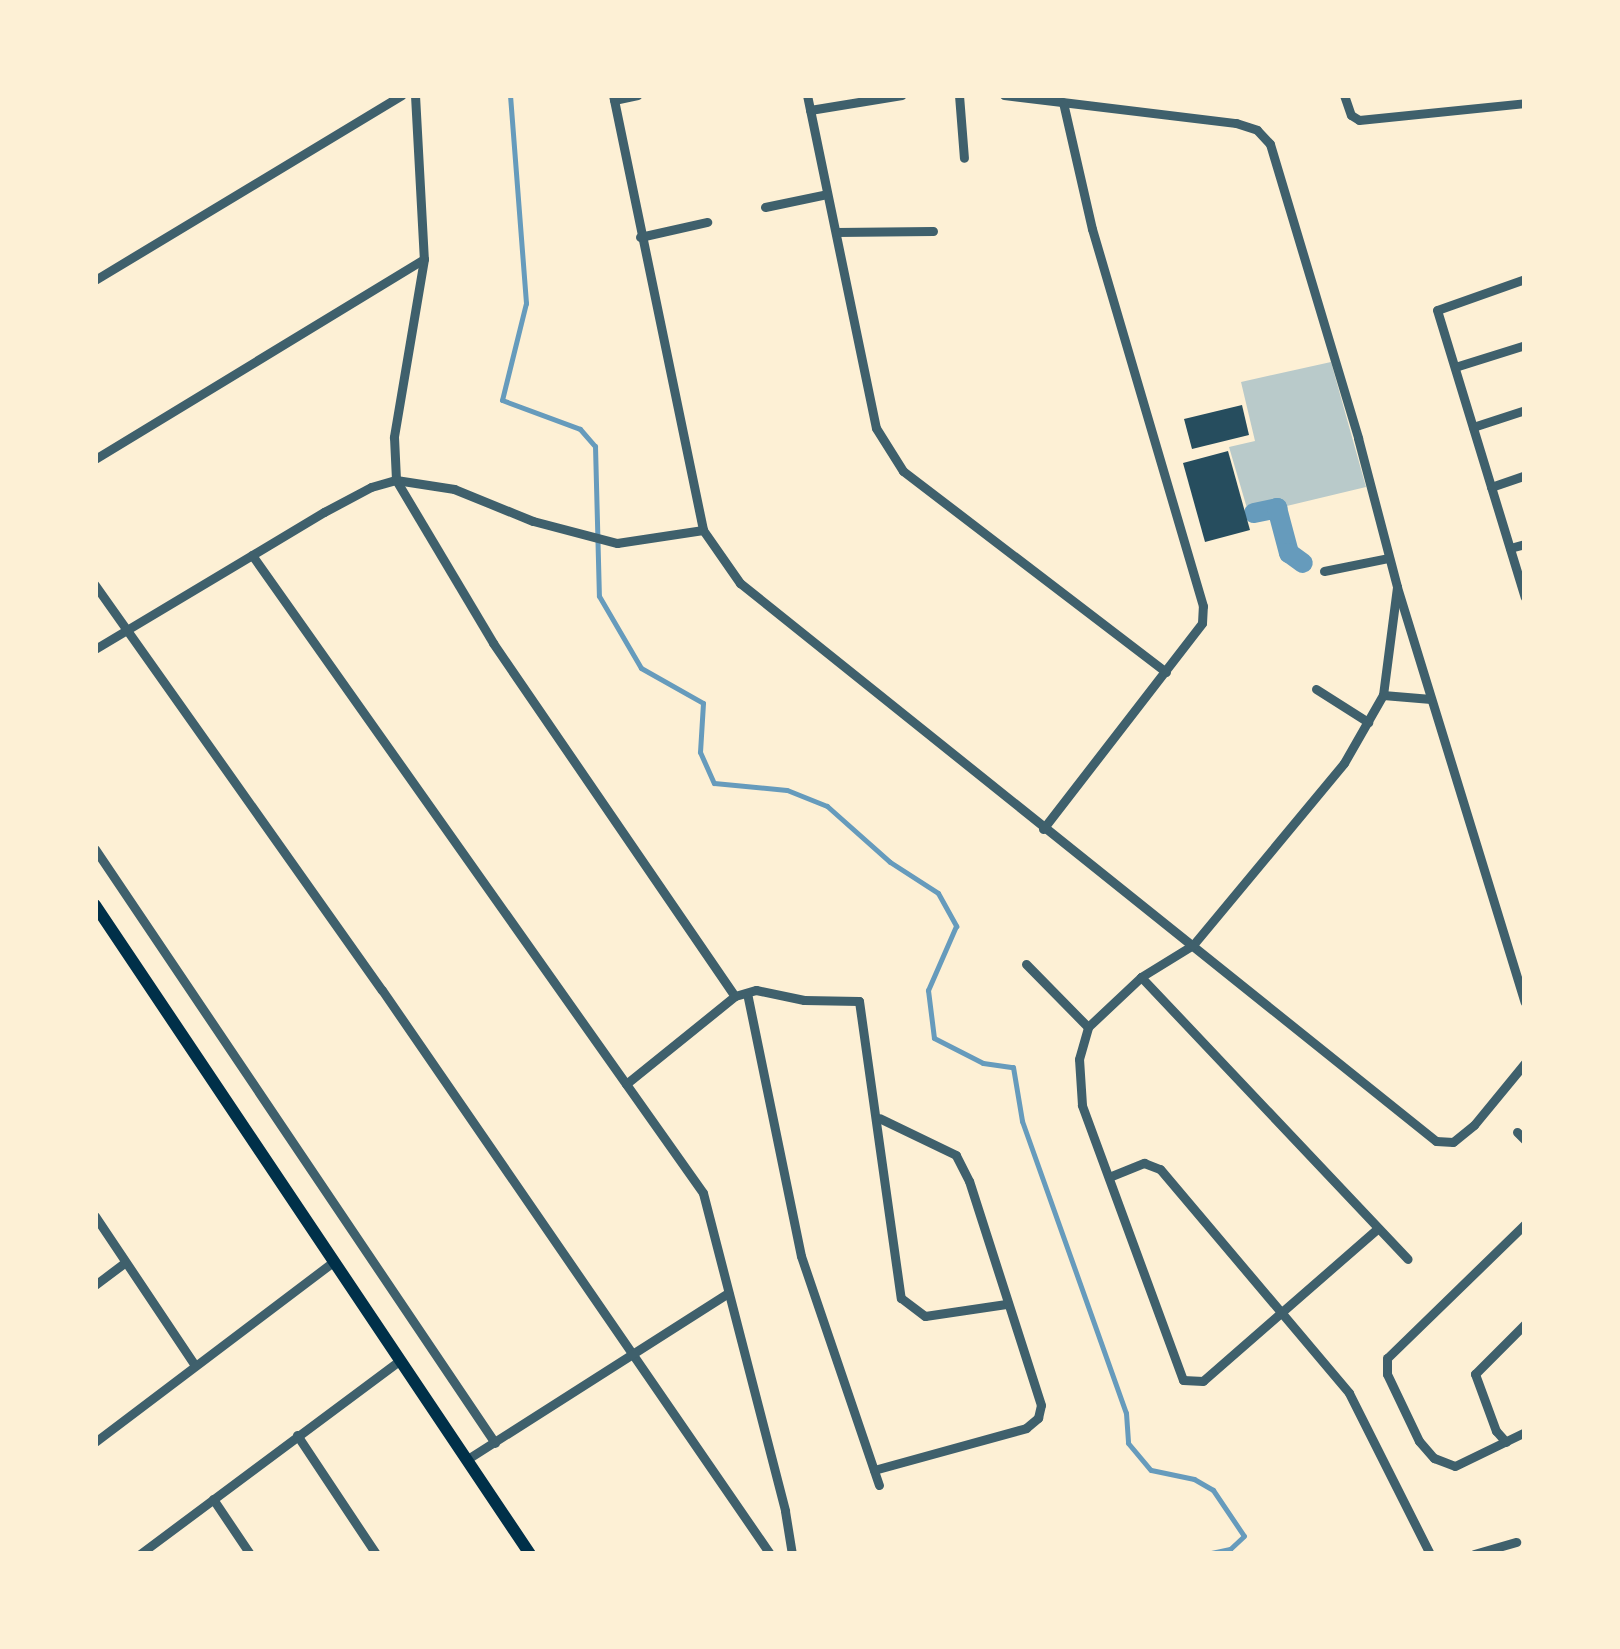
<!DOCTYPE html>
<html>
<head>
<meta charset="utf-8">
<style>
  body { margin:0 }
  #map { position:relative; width:1620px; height:1649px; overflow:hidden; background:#fdf0d5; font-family:Montserrat,sans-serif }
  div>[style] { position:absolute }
  .green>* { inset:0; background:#b9caca }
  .stream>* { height:5px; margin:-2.5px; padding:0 2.5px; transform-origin:2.5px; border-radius:2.5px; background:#669bbc }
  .canal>* { height:20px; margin:-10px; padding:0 10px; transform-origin:10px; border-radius:10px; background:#669bbc }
  .building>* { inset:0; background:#264d5e }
  .minor>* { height:9px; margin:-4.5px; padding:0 4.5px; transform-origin:4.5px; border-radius:4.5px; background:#3f606c }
  .secondary>* { height:12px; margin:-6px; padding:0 6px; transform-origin:6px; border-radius:6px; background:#003049 }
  span { translate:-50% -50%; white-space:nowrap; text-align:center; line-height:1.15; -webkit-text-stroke:10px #fdf0d5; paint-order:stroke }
  .frame { position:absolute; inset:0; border:98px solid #fdf0d5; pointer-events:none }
</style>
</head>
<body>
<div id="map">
  <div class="green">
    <i style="clip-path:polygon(1331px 362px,1366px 487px,1249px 515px,1229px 447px,1255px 441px,1241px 382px)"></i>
  </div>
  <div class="stream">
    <i style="left:510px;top:95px;width:209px;rotate:85.6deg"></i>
    <i style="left:526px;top:303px;width:100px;rotate:103.9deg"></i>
    <i style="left:502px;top:400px;width:83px;rotate:20.4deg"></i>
    <i style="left:580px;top:429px;width:23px;rotate:49deg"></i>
    <i style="left:595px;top:446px;width:150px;rotate:88.5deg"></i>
    <i style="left:599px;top:596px;width:83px;rotate:59.7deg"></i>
    <i style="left:641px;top:668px;width:71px;rotate:29.4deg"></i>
    <i style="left:703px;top:703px;width:49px;rotate:93.5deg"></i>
    <i style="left:700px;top:752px;width:34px;rotate:66deg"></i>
    <i style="left:714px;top:783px;width:73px;rotate:5.5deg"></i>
    <i style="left:787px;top:790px;width:43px;rotate:21.8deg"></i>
    <i style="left:827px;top:806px;width:84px;rotate:41.6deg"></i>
    <i style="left:890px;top:862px;width:57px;rotate:32.9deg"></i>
    <i style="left:938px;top:893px;width:38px;rotate:61deg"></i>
    <i style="left:956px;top:926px;width:70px;rotate:113.6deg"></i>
    <i style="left:928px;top:990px;width:48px;rotate:82.9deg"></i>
    <i style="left:934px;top:1038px;width:55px;rotate:27deg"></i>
    <i style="left:983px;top:1063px;width:30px;rotate:8deg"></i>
    <i style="left:1013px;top:1067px;width:55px;rotate:80.5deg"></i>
    <i style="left:1022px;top:1121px;width:310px;rotate:70.4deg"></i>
    <i style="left:1126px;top:1413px;width:30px;rotate:86deg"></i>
    <i style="left:1128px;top:1443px;width:35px;rotate:50deg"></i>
    <i style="left:1151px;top:1470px;width:44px;rotate:11.8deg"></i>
    <i style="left:1194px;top:1479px;width:22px;rotate:30deg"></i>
    <i style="left:1213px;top:1490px;width:55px;rotate:56deg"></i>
    <i style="left:1244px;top:1536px;width:19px;rotate:137deg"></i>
    <i style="left:1230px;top:1549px;width:24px;rotate:168deg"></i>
  </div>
  <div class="canal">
    <i style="left:1254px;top:513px;width:24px;rotate:-12deg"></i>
    <i style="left:1277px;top:508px;width:47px;rotate:75.1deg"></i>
    <i style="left:1289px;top:553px;width:17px;rotate:36deg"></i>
  </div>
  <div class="building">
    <i style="clip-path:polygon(1242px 405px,1249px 435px,1192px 449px,1184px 419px)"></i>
    <i style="clip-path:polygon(1228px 451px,1250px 530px,1205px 542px,1183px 463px)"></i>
  </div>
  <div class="minor">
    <i style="left:415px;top:95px;width:164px;rotate:86.9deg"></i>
    <i style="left:424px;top:259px;width:181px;rotate:99.6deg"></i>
    <i style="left:394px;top:437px;width:43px;rotate:87.3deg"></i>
    <i style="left:396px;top:480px;width:190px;rotate:59.2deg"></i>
    <i style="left:493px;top:643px;width:428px;rotate:55.6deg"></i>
    <i style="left:613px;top:95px;width:444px;rotate:78.3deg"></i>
    <i style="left:703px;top:530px;width:65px;rotate:55.1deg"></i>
    <i style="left:740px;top:583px;width:892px;rotate:38.72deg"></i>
    <i style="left:1436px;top:1141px;width:17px;rotate:3deg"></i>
    <i style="left:1453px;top:1142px;width:27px;rotate:-39deg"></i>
    <i style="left:1474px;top:1125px;width:80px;rotate:-50.6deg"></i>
    <i style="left:807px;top:95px;width:340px;rotate:78.3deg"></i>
    <i style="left:876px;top:428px;width:51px;rotate:57.9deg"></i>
    <i style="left:903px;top:471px;width:331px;rotate:37.4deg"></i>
    <i style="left:959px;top:95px;width:63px;rotate:85.5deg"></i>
    <i style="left:1004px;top:95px;width:234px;rotate:6.9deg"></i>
    <i style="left:1236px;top:123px;width:22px;rotate:18deg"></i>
    <i style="left:1257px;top:130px;width:19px;rotate:47deg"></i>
    <i style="left:1270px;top:144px;width:307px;rotate:73.3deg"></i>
    <i style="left:1358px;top:438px;width:154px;rotate:75.3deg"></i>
    <i style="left:1397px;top:587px;width:434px;rotate:72.9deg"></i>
    <i style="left:1344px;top:95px;width:21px;rotate:71deg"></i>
    <i style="left:1351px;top:115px;width:9px;rotate:32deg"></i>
    <i style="left:1359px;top:120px;width:167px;rotate:-5.8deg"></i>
    <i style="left:614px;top:100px;width:24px;rotate:-12deg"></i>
    <i style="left:810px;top:110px;width:93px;rotate:-9.3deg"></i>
    <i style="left:765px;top:207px;width:63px;rotate:-11.8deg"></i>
    <i style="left:836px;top:232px;width:97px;rotate:-0.6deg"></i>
    <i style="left:640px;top:237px;width:69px;rotate:-12.6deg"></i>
    <i style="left:1525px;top:279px;width:93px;rotate:160.6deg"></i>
    <i style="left:1437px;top:310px;width:300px;rotate:73deg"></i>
    <i style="left:95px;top:280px;width:358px;rotate:-31.1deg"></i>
    <i style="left:1455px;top:367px;width:73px;rotate:-17.4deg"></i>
    <i style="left:1473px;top:427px;width:55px;rotate:-18.1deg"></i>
    <i style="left:95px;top:459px;width:385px;rotate:-31.3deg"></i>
    <i style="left:1491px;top:487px;width:36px;rotate:-19deg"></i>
    <i style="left:1510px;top:548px;width:16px;rotate:-15deg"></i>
    <i style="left:252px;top:555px;width:781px;rotate:54.74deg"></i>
    <i style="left:703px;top:1193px;width:328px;rotate:75.5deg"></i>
    <i style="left:785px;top:1511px;width:44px;rotate:80.8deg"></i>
    <i style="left:1324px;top:571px;width:65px;rotate:-11.5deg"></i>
    <i style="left:95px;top:585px;width:496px;rotate:54.7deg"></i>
    <i style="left:382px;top:990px;width:685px;rotate:55.47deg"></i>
    <i style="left:95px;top:649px;width:267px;rotate:-30.9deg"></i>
    <i style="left:324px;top:512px;width:53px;rotate:-28deg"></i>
    <i style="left:371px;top:487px;width:26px;rotate:-16deg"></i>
    <i style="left:396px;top:480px;width:59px;rotate:8.8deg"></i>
    <i style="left:454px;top:489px;width:85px;rotate:22.1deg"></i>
    <i style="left:533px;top:521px;width:87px;rotate:14.7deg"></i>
    <i style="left:617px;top:543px;width:87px;rotate:-8.6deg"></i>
    <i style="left:1316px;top:689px;width:62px;rotate:32.4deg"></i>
    <i style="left:1383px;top:695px;width:48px;rotate:4.8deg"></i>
    <i style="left:1043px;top:829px;width:260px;rotate:-52.3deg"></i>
    <i style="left:1202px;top:623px;width:17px;rotate:-87deg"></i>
    <i style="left:1203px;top:606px;width:393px;rotate:-106.4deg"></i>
    <i style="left:1092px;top:229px;width:130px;rotate:-102.9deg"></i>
    <i style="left:95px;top:849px;width:716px;rotate:56.04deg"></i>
    <i style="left:1026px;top:964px;width:88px;rotate:45.5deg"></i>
    <i style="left:1141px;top:977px;width:388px;rotate:46.6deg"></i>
    <i style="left:747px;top:993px;width:268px;rotate:78.4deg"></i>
    <i style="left:801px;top:1256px;width:242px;rotate:71.2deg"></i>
    <i style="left:626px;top:1084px;width:140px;rotate:-38.9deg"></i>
    <i style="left:735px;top:996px;width:22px;rotate:-16deg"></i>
    <i style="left:756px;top:990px;width:49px;rotate:11.8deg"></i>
    <i style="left:804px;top:1000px;width:55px;rotate:1deg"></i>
    <i style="left:859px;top:1001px;width:300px;rotate:82deg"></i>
    <i style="left:901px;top:1298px;width:30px;rotate:37deg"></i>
    <i style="left:925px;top:1316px;width:82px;rotate:-8.4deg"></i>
    <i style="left:1517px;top:1132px;width:11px;rotate:45deg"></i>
    <i style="left:1109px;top:1177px;width:38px;rotate:-22deg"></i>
    <i style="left:1144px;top:1163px;width:17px;rotate:21deg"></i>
    <i style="left:1160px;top:1169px;width:293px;rotate:49.8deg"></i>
    <i style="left:1349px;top:1393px;width:180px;rotate:63.3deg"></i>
    <i style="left:95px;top:1216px;width:178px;rotate:56.2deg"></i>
    <i style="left:1525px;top:1224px;width:192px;rotate:135.8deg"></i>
    <i style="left:1387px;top:1358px;width:16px;rotate:90deg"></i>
    <i style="left:1387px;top:1374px;width:74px;rotate:64.5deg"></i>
    <i style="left:1419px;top:1441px;width:23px;rotate:49deg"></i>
    <i style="left:1434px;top:1458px;width:22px;rotate:21deg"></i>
    <i style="left:1455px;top:1466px;width:78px;rotate:-25.9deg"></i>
    <i style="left:1377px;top:1229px;width:231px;rotate:138.9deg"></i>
    <i style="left:1203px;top:1381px;width:20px;rotate:-177deg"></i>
    <i style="left:1183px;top:1380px;width:293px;rotate:-110.2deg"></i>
    <i style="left:1082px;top:1105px;width:46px;rotate:-93.7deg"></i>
    <i style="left:1079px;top:1059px;width:33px;rotate:-74deg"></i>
    <i style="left:1088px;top:1027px;width:73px;rotate:-43.3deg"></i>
    <i style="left:1141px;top:977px;width:61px;rotate:-31.6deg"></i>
    <i style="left:1193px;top:945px;width:236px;rotate:-50.3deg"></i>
    <i style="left:1344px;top:763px;width:78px;rotate:-60.2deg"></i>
    <i style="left:1383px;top:695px;width:109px;rotate:-82.6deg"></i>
    <i style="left:95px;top:1285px;width:36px;rotate:-37deg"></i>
    <i style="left:297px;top:1435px;width:143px;rotate:56.4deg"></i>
    <i style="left:95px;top:1442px;width:297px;rotate:-37.1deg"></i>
    <i style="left:1506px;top:1442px;width:15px;rotate:-132deg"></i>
    <i style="left:1496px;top:1431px;width:61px;rotate:-110.2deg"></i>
    <i style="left:1475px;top:1374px;width:71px;rotate:-45deg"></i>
    <i style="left:466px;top:1460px;width:311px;rotate:-32.5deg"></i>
    <i style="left:874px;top:1470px;width:158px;rotate:-15.4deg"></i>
    <i style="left:1026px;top:1428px;width:16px;rotate:-40deg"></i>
    <i style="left:1038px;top:1418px;width:13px;rotate:-77deg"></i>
    <i style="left:1041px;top:1405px;width:235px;rotate:-107.8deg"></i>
    <i style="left:969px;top:1181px;width:29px;rotate:-117deg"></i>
    <i style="left:956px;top:1155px;width:85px;rotate:-154.3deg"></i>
    <i style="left:213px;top:1499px;width:66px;rotate:56.1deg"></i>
    <i style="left:140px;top:1554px;width:322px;rotate:-36.7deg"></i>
    <i style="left:1474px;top:1554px;width:44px;rotate:-15.9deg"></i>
  </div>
  <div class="secondary">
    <i style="left:95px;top:905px;width:781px;rotate:56.17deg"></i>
  </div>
  <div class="frame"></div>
</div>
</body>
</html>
